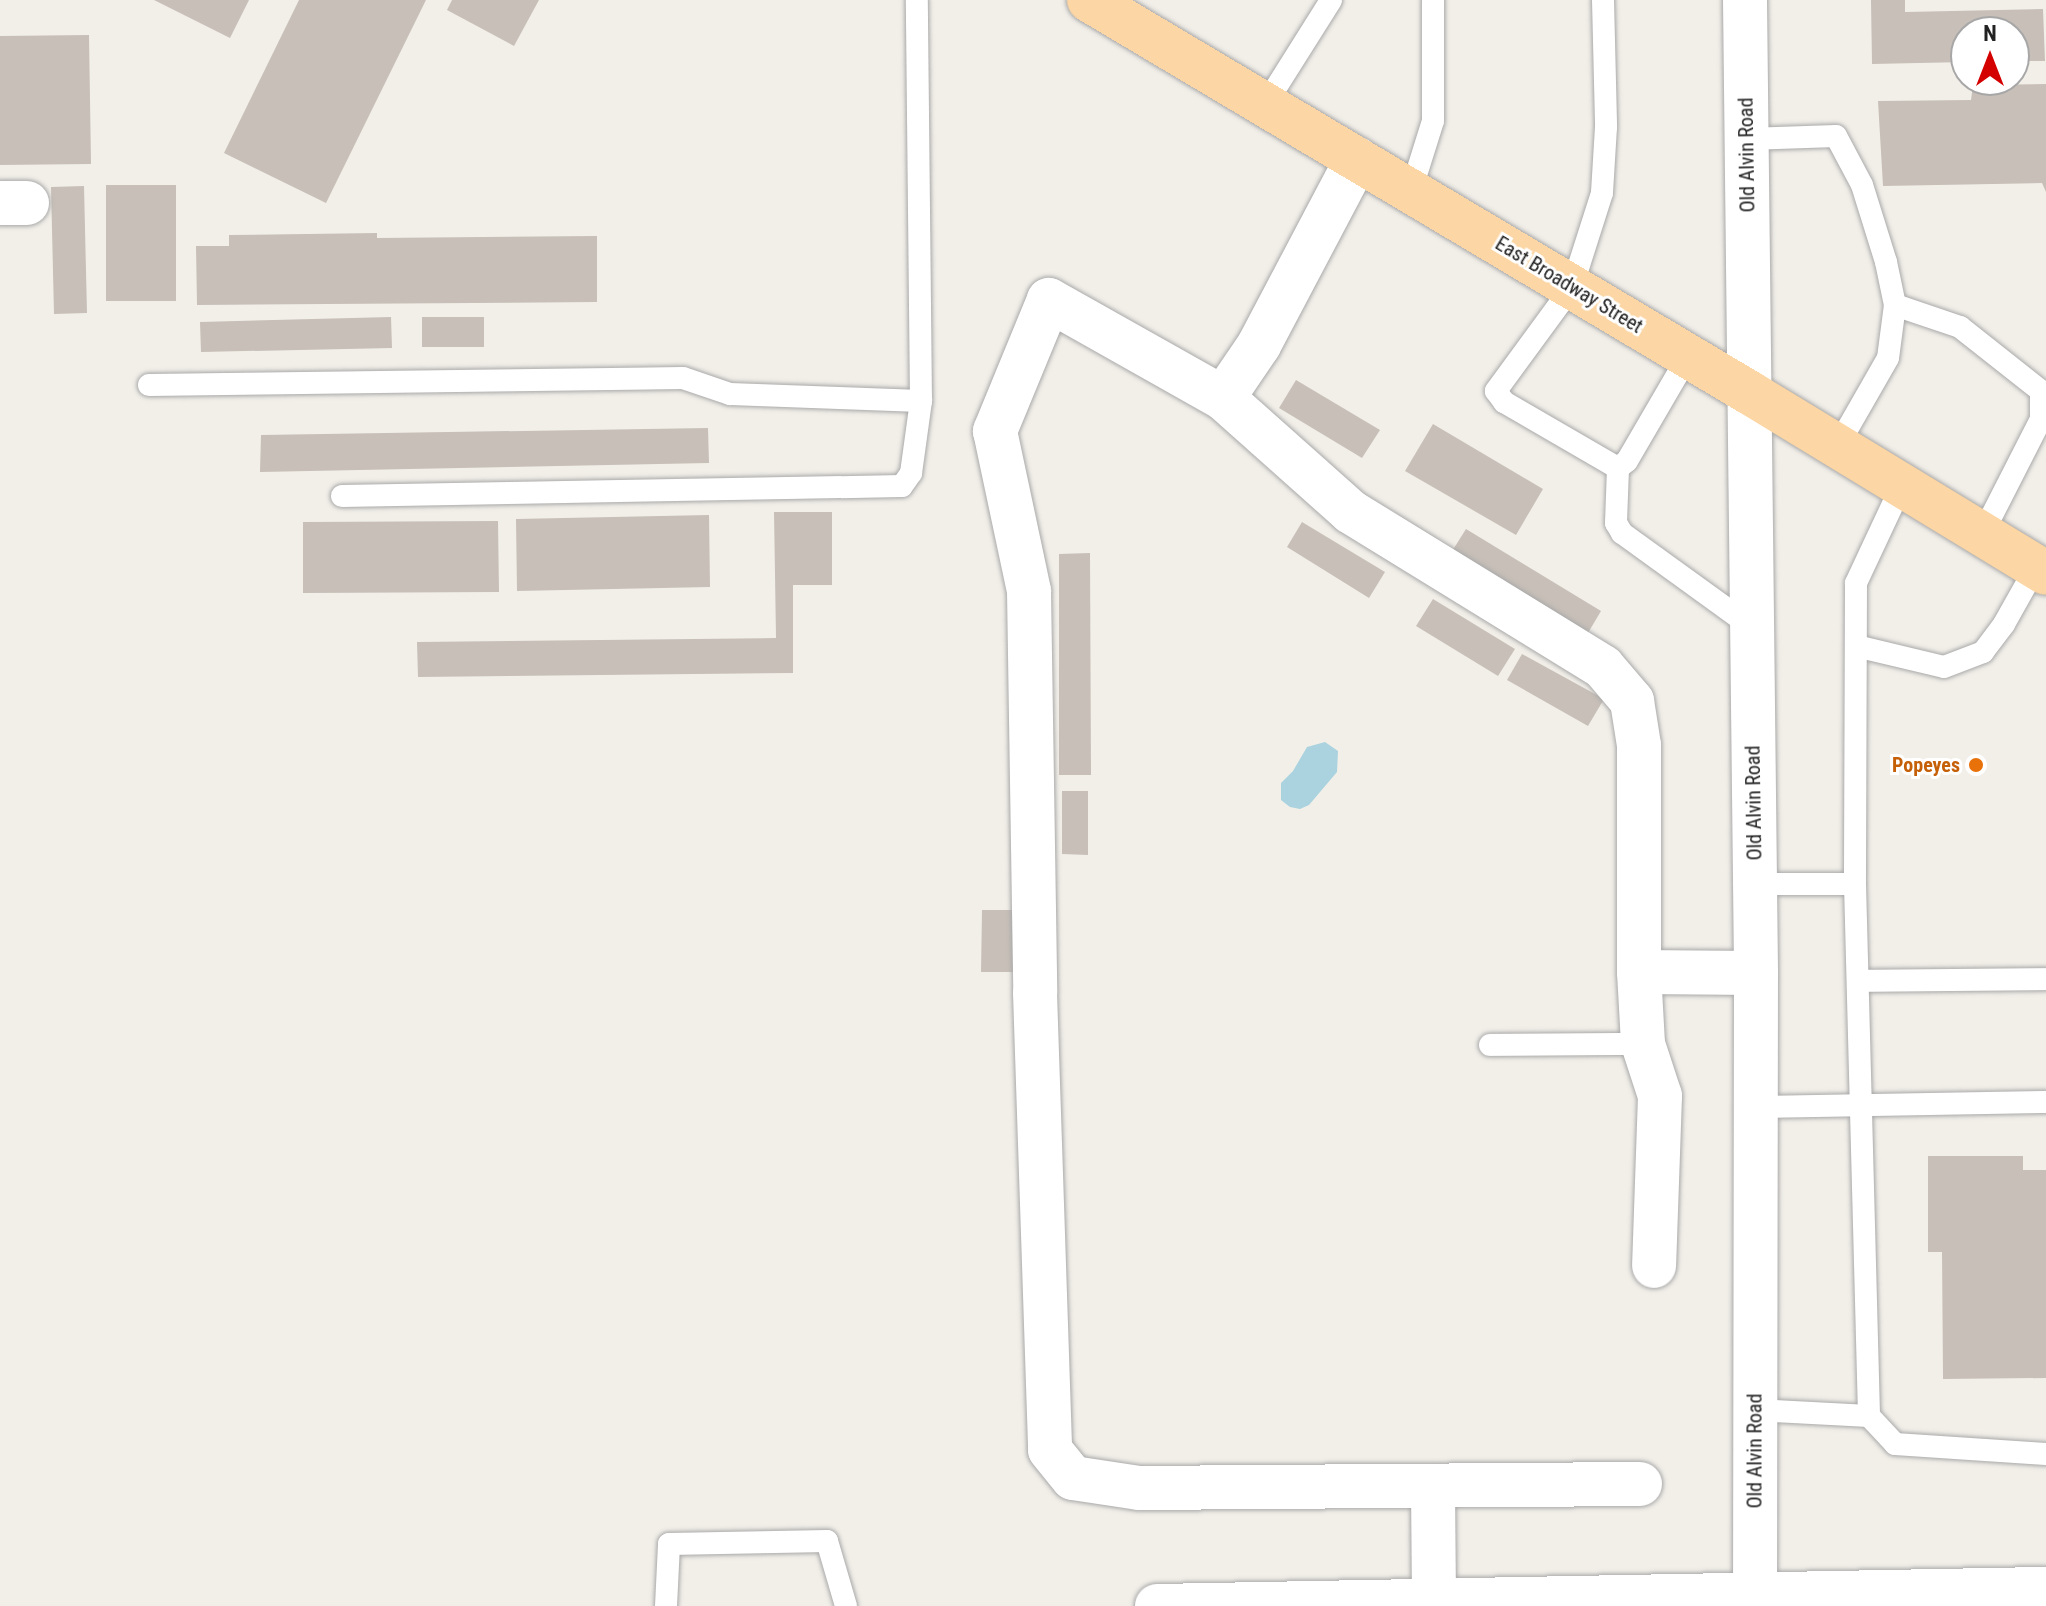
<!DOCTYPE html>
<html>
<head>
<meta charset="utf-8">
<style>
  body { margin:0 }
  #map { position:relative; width:2046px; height:1606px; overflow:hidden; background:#f2efe9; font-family:"Roboto Condensed",sans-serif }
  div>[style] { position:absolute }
  .water>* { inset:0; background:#aad3df }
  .building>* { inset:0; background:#c7bfb8 }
  .roads { filter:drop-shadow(0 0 2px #a9a9a9) drop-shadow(0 0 2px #a9a9a9) }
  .service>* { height:22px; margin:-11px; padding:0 11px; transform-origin:11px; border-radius:11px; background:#fff }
  .minor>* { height:44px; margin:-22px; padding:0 22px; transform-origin:22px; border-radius:22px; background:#fff }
  .tertiary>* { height:44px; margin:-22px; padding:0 22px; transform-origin:22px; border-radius:22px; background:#fff }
  .primary>* { height:44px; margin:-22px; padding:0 22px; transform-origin:22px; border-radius:22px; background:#fcd6a4 }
  .dots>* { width:22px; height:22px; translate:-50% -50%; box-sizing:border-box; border:4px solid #fff; border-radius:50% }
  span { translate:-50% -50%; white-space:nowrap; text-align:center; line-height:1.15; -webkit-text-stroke:6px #fff; paint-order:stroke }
  .street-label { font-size:20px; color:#222 }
  .food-label { font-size:20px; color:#c56008; font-weight:700 }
  .right { translate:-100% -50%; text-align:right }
  .north { position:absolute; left:1950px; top:16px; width:80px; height:80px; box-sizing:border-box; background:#fff; border:2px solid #a7a7a7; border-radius:50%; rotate:0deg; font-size:22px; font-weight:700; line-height:32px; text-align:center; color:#222 }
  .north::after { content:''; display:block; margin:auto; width:28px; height:36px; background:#d40000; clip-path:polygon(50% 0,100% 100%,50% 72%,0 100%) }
</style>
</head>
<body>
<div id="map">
  <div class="water">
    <i style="clip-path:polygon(1325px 742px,1338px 751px,1337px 772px,1309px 805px,1300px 809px,1290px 807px,1281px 800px,1281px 783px,1293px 771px,1307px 747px)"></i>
  </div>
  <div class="building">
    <i style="clip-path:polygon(154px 0,249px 0,230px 38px)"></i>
    <i style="clip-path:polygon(299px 0,426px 0,326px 203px,224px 153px)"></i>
    <i style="clip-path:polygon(452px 0,539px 0,514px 46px,447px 10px)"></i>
    <i style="clip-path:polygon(1871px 0,1905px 0,1905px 12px,2043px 9px,2045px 61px,2014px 61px,2014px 32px,1966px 32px,1966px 62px,1872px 64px)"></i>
    <i style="clip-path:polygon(89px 35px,91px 164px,0 165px,0 36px)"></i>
    <i style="clip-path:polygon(2046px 84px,2046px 192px,2042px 183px,1883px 186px,1878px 101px,1971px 100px,1973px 85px)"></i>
    <i style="clip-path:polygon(106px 185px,176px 185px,176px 301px,106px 301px)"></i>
    <i style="clip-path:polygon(84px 186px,87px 313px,54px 314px,51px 187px)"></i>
    <i style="clip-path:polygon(377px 233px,377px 238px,597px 236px,597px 302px,197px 305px,196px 246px,229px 246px,229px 235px)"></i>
    <i style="clip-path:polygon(391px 317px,392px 348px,201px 352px,200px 322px)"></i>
    <i style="clip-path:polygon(422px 317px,484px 317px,484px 347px,422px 347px)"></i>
    <i style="clip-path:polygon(1296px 380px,1380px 430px,1362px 458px,1279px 408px)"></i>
    <i style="clip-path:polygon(1433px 424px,1543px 489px,1516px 535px,1405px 471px)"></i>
    <i style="clip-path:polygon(708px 428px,709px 463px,260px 472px,261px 435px)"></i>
    <i style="clip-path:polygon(774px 512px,832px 512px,832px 585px,793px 585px,793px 673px,418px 677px,417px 642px,776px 638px)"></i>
    <i style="clip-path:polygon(709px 515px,710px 587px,517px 591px,516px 519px)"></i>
    <i style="clip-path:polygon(498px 521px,499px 592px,303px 593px,303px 522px)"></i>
    <i style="clip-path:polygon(1302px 522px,1385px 572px,1369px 598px,1287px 547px)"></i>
    <i style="clip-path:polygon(1466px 529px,1601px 611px,1585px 638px,1449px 556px)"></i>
    <i style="clip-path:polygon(1090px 553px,1091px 775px,1059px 775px,1059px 554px)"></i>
    <i style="clip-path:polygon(1433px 599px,1515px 649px,1498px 676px,1416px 626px)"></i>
    <i style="clip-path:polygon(1522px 654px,1604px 699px,1588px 726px,1507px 680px)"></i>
    <i style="clip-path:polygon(1062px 791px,1088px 791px,1088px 855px,1062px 854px)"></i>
    <i style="clip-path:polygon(982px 910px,1014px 910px,1013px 972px,981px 972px)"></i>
    <i style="clip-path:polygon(1928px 1156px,2023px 1156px,2023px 1170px,2046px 1170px,2046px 1378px,1943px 1379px,1942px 1252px,1928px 1252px)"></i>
  </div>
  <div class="roads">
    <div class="service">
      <i style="left:1603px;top:0;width:127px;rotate:88.6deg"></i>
      <i style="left:1606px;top:127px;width:66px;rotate:93.5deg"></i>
      <i style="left:1602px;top:193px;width:99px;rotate:107.7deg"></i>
      <i style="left:1572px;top:287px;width:129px;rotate:126.2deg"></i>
      <i style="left:1496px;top:391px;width:14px;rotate:54deg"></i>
      <i style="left:1504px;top:402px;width:132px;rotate:30.1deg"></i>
      <i style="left:1618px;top:468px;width:11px;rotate:-38deg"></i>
      <i style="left:1627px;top:461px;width:121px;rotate:-59.8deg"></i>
      <i style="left:1265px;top:105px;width:124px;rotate:-57.8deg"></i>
      <i style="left:1747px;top:139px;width:89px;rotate:-1.9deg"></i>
      <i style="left:1836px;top:136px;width:55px;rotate:62deg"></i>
      <i style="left:1862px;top:185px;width:81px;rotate:72.7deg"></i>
      <i style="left:1886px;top:262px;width:44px;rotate:78.2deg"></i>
      <i style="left:1895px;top:305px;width:53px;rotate:97.5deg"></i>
      <i style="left:1888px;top:358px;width:103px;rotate:119.8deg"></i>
      <i style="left:1411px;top:191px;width:73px;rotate:-72.6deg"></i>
      <i style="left:1433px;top:121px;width:121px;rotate:-90deg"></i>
      <i style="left:1895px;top:305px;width:69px;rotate:18.7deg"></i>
      <i style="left:1960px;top:327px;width:103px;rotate:38.3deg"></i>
      <i style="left:2041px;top:391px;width:28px;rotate:90deg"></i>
      <i style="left:2041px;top:419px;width:130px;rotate:117deg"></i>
      <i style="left:149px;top:385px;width:534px;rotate:-0.75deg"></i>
      <i style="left:683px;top:378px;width:50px;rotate:18.8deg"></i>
      <i style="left:730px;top:394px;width:191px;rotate:2.1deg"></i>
      <i style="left:921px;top:401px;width:401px;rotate:-90.6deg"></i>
      <i style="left:1618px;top:468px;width:55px;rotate:92.1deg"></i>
      <i style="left:1616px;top:523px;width:12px;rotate:59deg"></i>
      <i style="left:1622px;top:533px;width:160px;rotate:35.9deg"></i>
      <i style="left:1901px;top:487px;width:106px;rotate:115.1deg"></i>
      <i style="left:1856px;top:583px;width:301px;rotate:90.2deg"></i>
      <i style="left:1855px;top:884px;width:532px;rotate:88.49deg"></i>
      <i style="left:1869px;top:1416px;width:38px;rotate:47deg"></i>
      <i style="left:1895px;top:1444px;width:151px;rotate:3.8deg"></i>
      <i style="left:342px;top:496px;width:560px;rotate:-1.02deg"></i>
      <i style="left:902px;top:486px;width:16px;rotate:-55deg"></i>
      <i style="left:911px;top:473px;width:73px;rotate:-82.1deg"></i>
      <i style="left:1856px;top:646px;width:90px;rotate:13.4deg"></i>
      <i style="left:1944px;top:667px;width:42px;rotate:-21deg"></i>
      <i style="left:1983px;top:652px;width:35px;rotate:-53deg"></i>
      <i style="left:2004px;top:624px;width:65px;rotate:-60.7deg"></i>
      <i style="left:1755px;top:884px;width:100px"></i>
      <i style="left:1858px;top:981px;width:188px;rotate:-0.6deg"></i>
      <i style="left:1490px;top:1045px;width:153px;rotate:-0.4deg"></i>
      <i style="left:1756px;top:1107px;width:290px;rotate:-1deg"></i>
      <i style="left:1755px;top:1410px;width:114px;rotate:3deg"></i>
      <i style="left:666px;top:1606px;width:62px;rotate:-87.2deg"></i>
      <i style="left:669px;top:1544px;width:158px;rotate:-1.1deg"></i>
      <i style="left:827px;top:1541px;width:68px;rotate:73.7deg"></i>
    </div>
    <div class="minor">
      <i style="left:1357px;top:159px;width:210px;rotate:117.8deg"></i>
      <i style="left:1259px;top:345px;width:64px;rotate:124.2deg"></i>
      <i style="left:1223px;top:398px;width:200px;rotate:-150.6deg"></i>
      <i style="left:1049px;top:300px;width:142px;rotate:112.4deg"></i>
      <i style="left:995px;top:431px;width:164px;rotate:78deg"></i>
      <i style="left:1029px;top:591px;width:402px;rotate:89.1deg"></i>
      <i style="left:1035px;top:993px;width:457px;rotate:88.1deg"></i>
      <i style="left:1050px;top:1450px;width:36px;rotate:51deg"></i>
      <i style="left:1073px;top:1478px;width:67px;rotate:8.6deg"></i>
      <i style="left:1139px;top:1488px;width:501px;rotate:-0.46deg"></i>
      <i style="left:0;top:203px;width:27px"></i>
      <i style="left:1223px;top:398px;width:171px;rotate:41.7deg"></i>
      <i style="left:1351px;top:512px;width:296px;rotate:31.6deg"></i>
      <i style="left:1603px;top:667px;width:45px;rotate:49.5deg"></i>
      <i style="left:1632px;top:701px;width:45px;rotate:81deg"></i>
      <i style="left:1639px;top:745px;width:227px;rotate:90deg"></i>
      <i style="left:1639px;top:972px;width:117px;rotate:0.5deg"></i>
      <i style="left:1639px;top:972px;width:72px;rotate:86.8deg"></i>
      <i style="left:1643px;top:1044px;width:55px;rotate:71.9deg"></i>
      <i style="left:1660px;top:1096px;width:170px;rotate:92deg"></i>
      <i style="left:1433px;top:1486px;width:115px;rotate:89.5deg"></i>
    </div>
    <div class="tertiary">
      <i style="left:1745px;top:0;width:973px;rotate:89.35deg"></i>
      <i style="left:1756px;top:973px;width:633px;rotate:90.09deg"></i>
      <i style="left:1157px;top:1606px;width:889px;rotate:-1.1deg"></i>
    </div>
    <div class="primary">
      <i style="left:1089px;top:0;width:769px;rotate:30.73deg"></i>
      <i style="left:1750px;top:393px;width:346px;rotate:31.3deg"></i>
    </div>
  </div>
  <div class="dots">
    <i style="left:1976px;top:765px;background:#e8710a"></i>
  </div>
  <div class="street-label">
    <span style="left:1747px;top:155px;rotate:-91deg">Old Alvin Road</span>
    <span style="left:1569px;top:285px;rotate:31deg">East Broadway Street</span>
    <span style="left:1754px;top:803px;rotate:-91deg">Old Alvin Road</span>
    <span style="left:1755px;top:1451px;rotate:-90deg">Old Alvin Road</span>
  </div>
  <div class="food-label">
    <span class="right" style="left:1960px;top:765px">Popeyes</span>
  </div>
  <div class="north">N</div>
</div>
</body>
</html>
